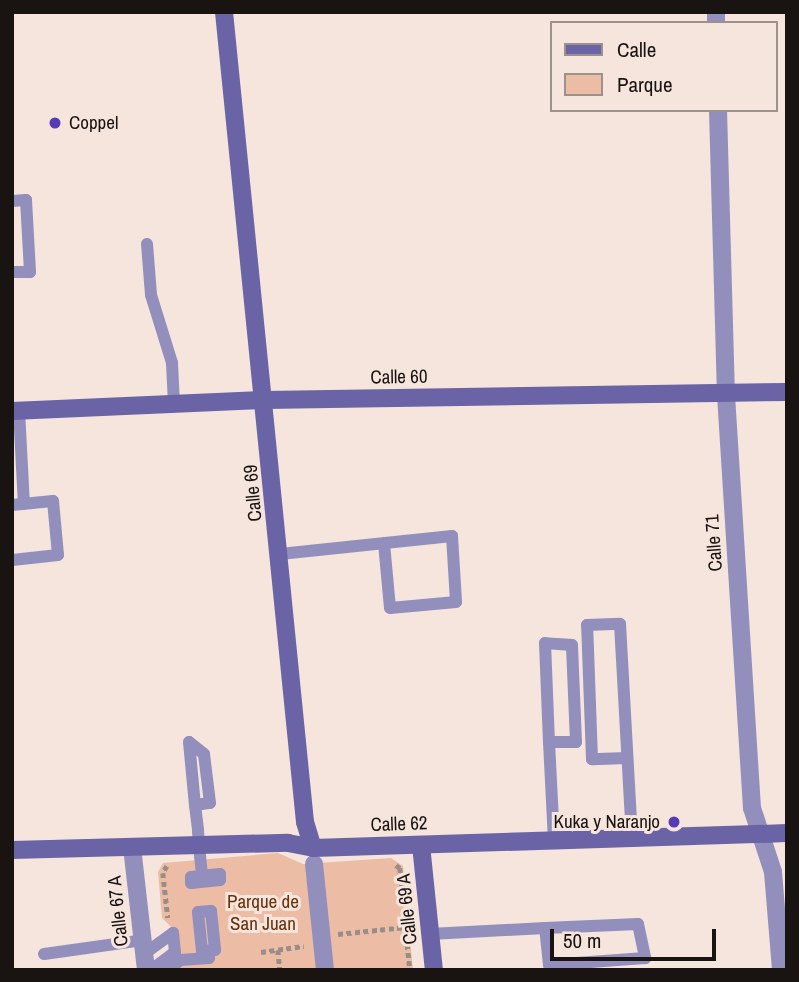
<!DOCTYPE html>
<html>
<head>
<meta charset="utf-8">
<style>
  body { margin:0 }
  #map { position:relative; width:799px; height:982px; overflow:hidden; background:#f5e5dd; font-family:"Archivo Narrow",sans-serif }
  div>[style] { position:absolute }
  .green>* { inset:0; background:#ecbca4 }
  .path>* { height:4.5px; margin-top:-2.25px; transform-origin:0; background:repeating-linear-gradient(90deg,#998d88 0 5px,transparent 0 8.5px) }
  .service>* { height:12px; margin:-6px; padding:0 6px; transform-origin:6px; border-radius:6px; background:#928fbd }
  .pedestrian>* { height:18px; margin:-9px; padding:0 9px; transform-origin:9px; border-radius:9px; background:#928fbd }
  .minor>* { height:18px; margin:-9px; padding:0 9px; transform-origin:9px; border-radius:9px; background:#928fbd }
  .secondary>* { height:18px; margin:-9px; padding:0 9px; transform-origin:9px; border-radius:9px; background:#6a63a5 }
  .dots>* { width:19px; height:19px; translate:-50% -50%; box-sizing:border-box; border:4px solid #f5e5dd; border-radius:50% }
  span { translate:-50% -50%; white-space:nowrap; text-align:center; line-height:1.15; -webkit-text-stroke:6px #f5e5dd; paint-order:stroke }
  .poi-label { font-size:19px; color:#191311 }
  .left { translate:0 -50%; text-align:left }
  .right { translate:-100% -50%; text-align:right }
  .street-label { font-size:19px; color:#191311 }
  .park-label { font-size:19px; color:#6b300b }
  .frame { position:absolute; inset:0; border:14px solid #191311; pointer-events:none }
  .legend { position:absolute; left:550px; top:21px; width:228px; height:91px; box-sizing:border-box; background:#f5e5dd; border:2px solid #9d918b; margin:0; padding:9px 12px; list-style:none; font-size:21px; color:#191311 }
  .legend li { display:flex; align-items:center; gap:14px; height:35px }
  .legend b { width:35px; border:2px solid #9d918b }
  .scale { position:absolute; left:550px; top:929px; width:166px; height:32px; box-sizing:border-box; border:4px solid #191311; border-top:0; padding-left:9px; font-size:21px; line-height:24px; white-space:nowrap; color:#191311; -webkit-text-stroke:5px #f5e5dd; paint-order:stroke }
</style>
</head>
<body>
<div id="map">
  <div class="green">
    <i style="clip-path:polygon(278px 853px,303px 864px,391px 858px,403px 866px,413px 970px,181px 970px,178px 934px,162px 918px,158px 872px,163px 863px)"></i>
  </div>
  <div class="path">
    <i style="left:396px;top:865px;width:5px;rotate:37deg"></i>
    <i style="left:400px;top:868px;width:102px;rotate:84.4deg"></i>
    <i style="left:167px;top:866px;width:8px;rotate:120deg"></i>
    <i style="left:163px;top:873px;width:45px;rotate:83.7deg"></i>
    <i style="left:338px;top:934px;width:68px;rotate:-5.9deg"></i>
    <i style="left:278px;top:950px;width:20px;rotate:84deg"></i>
    <i style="left:261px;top:952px;width:43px;rotate:-7.9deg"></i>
  </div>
  <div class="service">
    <i style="left:12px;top:201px;width:14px;rotate:-4deg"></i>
    <i style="left:26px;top:200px;width:72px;rotate:86.8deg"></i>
    <i style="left:30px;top:272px;width:18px;rotate:180deg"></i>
    <i style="left:147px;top:244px;width:51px;rotate:85.5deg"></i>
    <i style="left:151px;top:295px;width:71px;rotate:72.8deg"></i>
    <i style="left:172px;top:363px;width:41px;rotate:87.2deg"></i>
    <i style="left:19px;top:410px;width:94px;rotate:87deg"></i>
    <i style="left:12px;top:505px;width:41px;rotate:-5.6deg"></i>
    <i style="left:53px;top:501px;width:54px;rotate:84.7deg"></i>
    <i style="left:58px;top:555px;width:46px;rotate:173.8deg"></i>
    <i style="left:280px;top:554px;width:173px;rotate:-6deg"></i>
    <i style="left:452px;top:536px;width:66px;rotate:86.5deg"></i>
    <i style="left:456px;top:602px;width:66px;rotate:174.8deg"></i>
    <i style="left:390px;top:608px;width:65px;rotate:-95.3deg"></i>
    <i style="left:549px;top:742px;width:27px"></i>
    <i style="left:576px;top:742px;width:97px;rotate:-92.4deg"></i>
    <i style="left:572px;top:645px;width:27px;rotate:-176deg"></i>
    <i style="left:545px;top:643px;width:99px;rotate:87.7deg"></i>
    <i style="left:549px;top:742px;width:99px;rotate:87.1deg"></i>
    <i style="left:627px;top:758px;width:35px;rotate:178deg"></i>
    <i style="left:592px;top:759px;width:134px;rotate:-92.1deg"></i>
    <i style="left:587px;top:625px;width:33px;rotate:-2deg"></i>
    <i style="left:620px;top:624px;width:215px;rotate:86.8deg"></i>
    <i style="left:195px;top:805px;width:15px;rotate:-8deg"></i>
    <i style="left:210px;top:803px;width:49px;rotate:-97deg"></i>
    <i style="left:204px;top:754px;width:19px;rotate:-141deg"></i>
    <i style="left:189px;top:742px;width:63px;rotate:84.6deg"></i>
    <i style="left:195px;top:805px;width:26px;rotate:83deg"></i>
    <i style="left:198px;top:831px;width:15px;rotate:86deg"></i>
    <i style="left:199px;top:846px;width:30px;rotate:84deg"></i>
    <i style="left:220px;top:874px;width:6px;rotate:90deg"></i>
    <i style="left:220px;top:880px;width:29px;rotate:174deg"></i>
    <i style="left:191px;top:883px;width:6px;rotate:-90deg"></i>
    <i style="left:191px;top:877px;width:29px;rotate:-6deg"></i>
    <i style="left:211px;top:911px;width:39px;rotate:84deg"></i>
    <i style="left:215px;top:950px;width:13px;rotate:176deg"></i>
    <i style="left:202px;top:951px;width:39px;rotate:-96deg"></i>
    <i style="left:198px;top:912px;width:13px;rotate:-4deg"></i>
    <i style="left:430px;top:934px;width:115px;rotate:-3deg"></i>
    <i style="left:545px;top:928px;width:93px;rotate:-2.5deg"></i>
    <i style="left:638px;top:924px;width:35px;rotate:78deg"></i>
    <i style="left:645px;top:958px;width:96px;rotate:175.8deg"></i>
    <i style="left:549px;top:965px;width:37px;rotate:-96deg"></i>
    <i style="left:44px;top:954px;width:100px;rotate:-8deg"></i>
    <i style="left:144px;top:954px;width:36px;rotate:-36deg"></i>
    <i style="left:173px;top:933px;width:19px;rotate:84deg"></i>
    <i style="left:175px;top:952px;width:30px;rotate:143deg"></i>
    <i style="left:169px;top:970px;width:15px;rotate:-42deg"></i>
    <i style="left:180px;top:960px;width:29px;rotate:-4deg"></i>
    <i style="left:209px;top:958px;width:5px;rotate:-101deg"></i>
  </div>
  <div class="pedestrian">
    <i style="left:314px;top:864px;width:107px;rotate:84.1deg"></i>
  </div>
  <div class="minor">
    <i style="left:716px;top:12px;width:11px;rotate:90deg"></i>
    <i style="left:718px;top:110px;width:285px;rotate:88.4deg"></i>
    <i style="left:726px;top:395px;width:414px;rotate:86.4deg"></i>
    <i style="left:752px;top:808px;width:67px;rotate:71.8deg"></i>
    <i style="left:773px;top:872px;width:98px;rotate:85.3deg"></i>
    <i style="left:132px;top:847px;width:124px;rotate:83.5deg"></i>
  </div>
  <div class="secondary">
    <i style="left:224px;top:12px;width:814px;rotate:84.29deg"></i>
    <i style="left:305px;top:822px;width:27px;rotate:73deg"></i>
    <i style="left:12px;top:411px;width:253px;rotate:-2.5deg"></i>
    <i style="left:265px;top:400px;width:522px;rotate:-0.88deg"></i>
    <i style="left:421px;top:845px;width:126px;rotate:84.1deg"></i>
    <i style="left:12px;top:850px;width:276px;rotate:-1.5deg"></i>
    <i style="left:288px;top:843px;width:25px;rotate:11deg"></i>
    <i style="left:313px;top:848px;width:474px;rotate:-1.8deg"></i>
  </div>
  <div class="dots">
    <i style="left:55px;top:123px;background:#563bb3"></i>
    <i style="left:674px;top:822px;background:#563bb3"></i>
  </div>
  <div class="poi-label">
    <span class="left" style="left:69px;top:123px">Coppel</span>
    <span class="right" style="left:660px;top:822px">Kuka y Naranjo</span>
  </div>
  <div class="street-label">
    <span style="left:399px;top:377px;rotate:-1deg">Calle 60</span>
    <span style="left:253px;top:493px;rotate:-95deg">Calle 69</span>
    <span style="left:714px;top:543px;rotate:-94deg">Calle 71</span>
    <span style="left:399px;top:824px;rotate:-2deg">Calle 62</span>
    <span style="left:407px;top:909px;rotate:-96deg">Calle 69 A</span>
    <span style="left:118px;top:911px;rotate:-96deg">Calle 67 A</span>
  </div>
  <div class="park-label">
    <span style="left:263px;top:913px">Parque de<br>San Juan</span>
  </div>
  <div class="frame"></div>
  <ul class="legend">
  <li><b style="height:9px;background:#6a63a5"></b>Calle</li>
  <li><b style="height:19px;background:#ecbca4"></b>Parque</li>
  </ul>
  <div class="scale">50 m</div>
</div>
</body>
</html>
